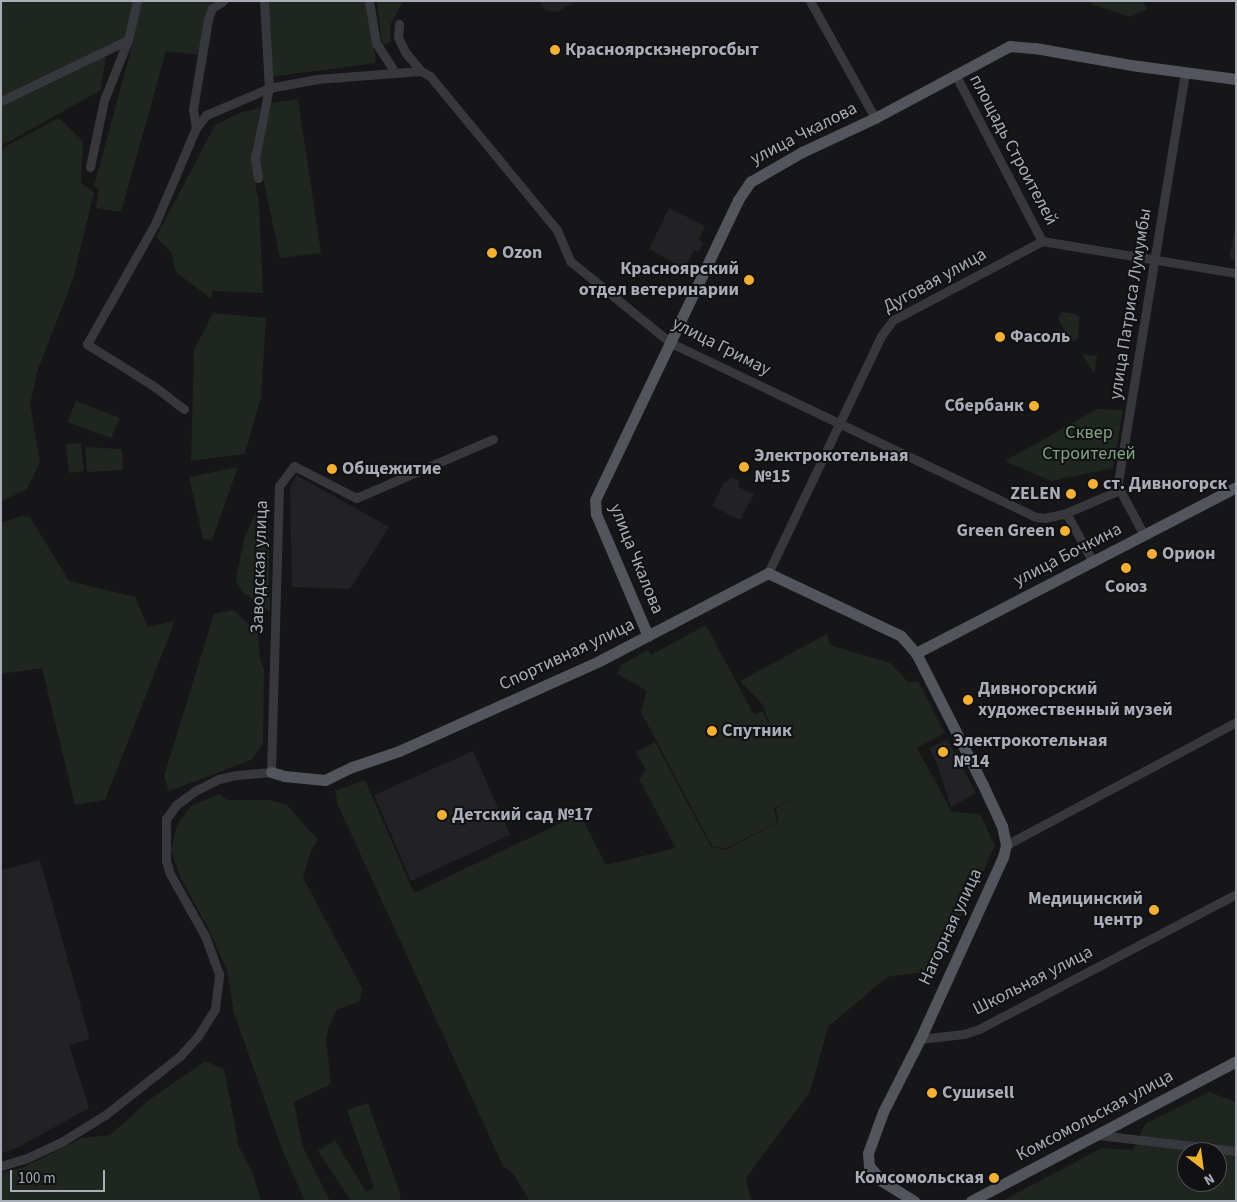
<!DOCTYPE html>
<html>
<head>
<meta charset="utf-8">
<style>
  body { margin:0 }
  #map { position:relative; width:1237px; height:1202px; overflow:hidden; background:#161618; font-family:"Source Sans 3",sans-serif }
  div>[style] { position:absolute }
  .built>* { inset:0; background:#222225 }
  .green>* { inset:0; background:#1e261f }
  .minor>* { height:9px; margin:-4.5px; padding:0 4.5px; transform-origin:4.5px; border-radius:4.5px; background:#37383d }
  .major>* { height:11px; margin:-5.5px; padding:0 5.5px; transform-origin:5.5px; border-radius:5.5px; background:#53555c }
  .dots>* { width:14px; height:14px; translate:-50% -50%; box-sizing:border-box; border:2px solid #111113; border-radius:50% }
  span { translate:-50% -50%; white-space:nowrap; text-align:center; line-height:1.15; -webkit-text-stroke:4px #111113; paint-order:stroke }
  .poi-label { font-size:18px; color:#a8adb8; font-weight:700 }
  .left { translate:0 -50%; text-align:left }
  .right { translate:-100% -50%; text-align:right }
  .street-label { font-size:18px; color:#a8adb8 }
  .park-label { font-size:18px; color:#7fa381 }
  .frame { position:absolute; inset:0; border:2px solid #a8adb8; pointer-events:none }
  .north { position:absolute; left:1177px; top:1142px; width:50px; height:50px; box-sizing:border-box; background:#111113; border:1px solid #4d4f55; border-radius:50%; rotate:150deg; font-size:14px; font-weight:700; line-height:20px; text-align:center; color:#a8adb8 }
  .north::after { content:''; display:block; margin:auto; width:18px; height:22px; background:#f2b134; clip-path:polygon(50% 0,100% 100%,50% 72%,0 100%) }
  .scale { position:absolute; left:10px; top:1170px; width:95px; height:22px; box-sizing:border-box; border:2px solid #a8adb8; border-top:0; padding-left:6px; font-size:15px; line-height:18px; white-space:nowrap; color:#a8adb8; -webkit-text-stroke:4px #111113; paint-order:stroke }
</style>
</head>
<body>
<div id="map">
  <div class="built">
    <i style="clip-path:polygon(540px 1px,576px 1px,557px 12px,545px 10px)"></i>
    <i style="clip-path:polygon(669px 208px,705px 226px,699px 240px,703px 243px,699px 252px,694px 250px,685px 269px,649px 249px)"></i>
    <i style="clip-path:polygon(1235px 226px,1236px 226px,1236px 260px,1229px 259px)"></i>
    <i style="clip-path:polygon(296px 475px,389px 527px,350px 589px,292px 587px,290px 488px)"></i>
    <i style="clip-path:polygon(730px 477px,740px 481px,738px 487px,754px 494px,740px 520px,712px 506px,725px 481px,728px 482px)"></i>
    <i style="clip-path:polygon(947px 739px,976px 793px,951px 807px,936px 761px,929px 748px)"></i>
    <i style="clip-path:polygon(473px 751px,510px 835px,411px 881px,374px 795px)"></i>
    <i style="clip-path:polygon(40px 860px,90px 1039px,69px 1045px,89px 1108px,17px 1148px,1px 1153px,1px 870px)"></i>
  </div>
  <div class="green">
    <i style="clip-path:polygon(1px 1px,213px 1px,211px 2px,200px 55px,166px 51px,121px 212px,96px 208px,99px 190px,94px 186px,135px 35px,107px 48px,101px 90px,1px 146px)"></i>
    <i style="clip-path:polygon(267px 1px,367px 1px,376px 63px,270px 77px)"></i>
    <i style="clip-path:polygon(377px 1px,403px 1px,390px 25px,390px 42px,382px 45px)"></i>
    <i style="clip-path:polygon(1091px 1px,1143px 1px,1147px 9px,1130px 17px,1091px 4px)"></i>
    <i style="clip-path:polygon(298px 99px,321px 253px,280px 258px,258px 154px,272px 103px)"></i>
    <i style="clip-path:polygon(260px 108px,251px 160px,259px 204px,263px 293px,212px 291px,211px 299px,176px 272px,171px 252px,156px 237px,215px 125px,242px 112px)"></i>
    <i style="clip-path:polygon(59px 118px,83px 141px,81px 183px,94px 192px,73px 279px,37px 372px,30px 405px,40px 462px,27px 489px,1px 502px,1px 149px)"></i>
    <i style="clip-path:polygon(1061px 312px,1076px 314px,1079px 317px,1078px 337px,1075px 341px,1070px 340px,1058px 319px)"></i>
    <i style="clip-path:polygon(213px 313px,266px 318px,261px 397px,245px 454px,191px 461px,194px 350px)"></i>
    <i style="clip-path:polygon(1082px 354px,1097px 356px,1094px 372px,1093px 372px)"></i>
    <i style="clip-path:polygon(76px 401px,120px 418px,111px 438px,67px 422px)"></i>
    <i style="clip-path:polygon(1097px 409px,1123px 410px,1113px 468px,1051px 481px,1005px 461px)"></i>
    <i style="clip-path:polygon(81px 443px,84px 471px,69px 473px,66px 444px)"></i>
    <i style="clip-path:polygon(85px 447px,122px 449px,123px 470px,87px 472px)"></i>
    <i style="clip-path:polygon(238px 467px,212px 540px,203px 539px,189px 477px)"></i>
    <i style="clip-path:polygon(262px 497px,268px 502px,270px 612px,241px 591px,236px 580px,244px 539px)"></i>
    <i style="clip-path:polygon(21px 516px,30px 517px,69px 581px,135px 597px,148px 627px,175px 621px,105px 800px,75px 805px,42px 668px,1px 674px,1px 523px)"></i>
    <i style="clip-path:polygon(234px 610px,258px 634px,260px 658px,264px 670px,263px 745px,251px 760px,169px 791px,164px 776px,214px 614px)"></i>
    <i style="clip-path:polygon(706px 625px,754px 715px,762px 711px,771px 727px,762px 704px,740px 681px,827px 634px,830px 645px,890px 663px,908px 682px,918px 681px,945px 733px,917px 748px,952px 812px,980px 814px,995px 846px,935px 971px,887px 977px,828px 1027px,810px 1092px,746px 1178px,751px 1201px,530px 1201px,514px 1175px,503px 1166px,338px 805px,335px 791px,365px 780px,414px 893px,580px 814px,606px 865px,676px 848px,639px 779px,646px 770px,636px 752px,655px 742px,711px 847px,726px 850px,778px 822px,776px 808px,795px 797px,774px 808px,777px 822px,725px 849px,712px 846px,641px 712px,647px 691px,618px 674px,620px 666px,648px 650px,651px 655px)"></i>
    <i style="clip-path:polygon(219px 794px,227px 800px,269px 800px,287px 805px,318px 840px,311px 851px,303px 878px,362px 988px,360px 1001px,337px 1010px,329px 1026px,326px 1039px,331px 1084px,294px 1102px,302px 1145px,330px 1201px,305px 1201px,282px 1149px,234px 1013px,227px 970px,208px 928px,181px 879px,171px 850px,177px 825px,190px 807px)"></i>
    <i style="clip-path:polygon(205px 1061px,224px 1069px,239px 1147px,253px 1174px,261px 1201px,1px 1201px,1px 1173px,22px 1168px,82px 1138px,110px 1135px,149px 1100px)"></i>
    <i style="clip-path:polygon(evenodd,1209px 1092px,1236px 1102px,1236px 1201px,1002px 1201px,1102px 1148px,1133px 1150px,1146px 1123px,1209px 1092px,1187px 1152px,1217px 1152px,1217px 1182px,1187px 1182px,1187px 1152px)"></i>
    <i style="clip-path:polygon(368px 1103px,401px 1196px,398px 1201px,351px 1201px,318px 1151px,335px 1140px,366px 1192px,374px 1188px,347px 1110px)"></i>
  </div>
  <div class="minor">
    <i style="left:369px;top:1px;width:43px;rotate:80.5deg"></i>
    <i style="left:376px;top:43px;width:35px;rotate:57deg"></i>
    <i style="left:810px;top:1px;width:134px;rotate:60.9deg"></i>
    <i style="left:399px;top:24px;width:13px;rotate:94deg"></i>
    <i style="left:398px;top:37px;width:17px;rotate:65deg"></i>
    <i style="left:405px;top:52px;width:25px;rotate:50deg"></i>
    <i style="left:421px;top:71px;width:10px;rotate:29deg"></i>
    <i style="left:430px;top:76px;width:200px;rotate:50.5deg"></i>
    <i style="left:557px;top:230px;width:34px;rotate:67deg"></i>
    <i style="left:570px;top:261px;width:130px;rotate:39.1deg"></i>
    <i style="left:671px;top:343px;width:404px;rotate:25.5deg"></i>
    <i style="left:1036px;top:517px;width:9px;rotate:6deg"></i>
    <i style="left:1045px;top:518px;width:22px;rotate:-13deg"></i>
    <i style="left:1066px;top:513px;width:59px;rotate:-23.1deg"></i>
    <i style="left:955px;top:74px;width:188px;rotate:62.5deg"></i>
    <i style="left:1px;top:101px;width:141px;rotate:-25.7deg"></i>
    <i style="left:196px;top:128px;width:19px;rotate:-99deg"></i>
    <i style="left:193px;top:109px;width:91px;rotate:-80.5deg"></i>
    <i style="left:208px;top:19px;width:12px;rotate:-70deg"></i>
    <i style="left:212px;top:8px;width:13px;rotate:-32deg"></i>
    <i style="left:90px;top:167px;width:68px;rotate:-78.2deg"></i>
    <i style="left:104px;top:100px;width:65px;rotate:-68.2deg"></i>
    <i style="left:128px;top:40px;width:40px;rotate:-77deg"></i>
    <i style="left:258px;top:178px;width:20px;rotate:-99deg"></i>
    <i style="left:255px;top:158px;width:71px;rotate:-78.7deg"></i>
    <i style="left:269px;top:88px;width:87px;rotate:-93.3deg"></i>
    <i style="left:184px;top:409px;width:40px;rotate:-143deg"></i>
    <i style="left:152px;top:385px;width:77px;rotate:-147.8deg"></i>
    <i style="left:87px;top:344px;width:138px;rotate:-60.5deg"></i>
    <i style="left:155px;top:224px;width:104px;rotate:-66.9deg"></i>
    <i style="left:196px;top:128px;width:16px;rotate:-52deg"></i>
    <i style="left:206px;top:115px;width:69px;rotate:-23.2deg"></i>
    <i style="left:269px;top:88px;width:49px;rotate:-10.6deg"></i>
    <i style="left:317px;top:79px;width:104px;rotate:-4.4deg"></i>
    <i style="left:1066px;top:513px;width:56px;rotate:61.1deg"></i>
    <i style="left:1144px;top:535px;width:51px;rotate:-118.1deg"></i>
    <i style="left:1120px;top:490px;width:8px;rotate:-104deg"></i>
    <i style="left:1118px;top:482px;width:414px;rotate:-80.7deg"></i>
    <i style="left:768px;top:573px;width:263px;rotate:-64.5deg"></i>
    <i style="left:881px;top:336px;width:20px;rotate:-53deg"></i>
    <i style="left:893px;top:320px;width:169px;rotate:-27.9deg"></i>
    <i style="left:1042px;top:241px;width:197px;rotate:9.4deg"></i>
    <i style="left:1006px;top:845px;width:261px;rotate:-28.1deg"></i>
    <i style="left:920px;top:1039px;width:44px;rotate:-6.5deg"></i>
    <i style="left:964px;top:1034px;width:16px;rotate:-18deg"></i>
    <i style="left:979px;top:1029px;width:290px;rotate:-27.7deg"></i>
    <i style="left:1098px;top:1135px;width:139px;rotate:6.6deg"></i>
    <i style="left:1px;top:1166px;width:27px;rotate:-17deg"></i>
    <i style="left:27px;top:1158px;width:40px;rotate:-25deg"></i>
    <i style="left:63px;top:1141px;width:49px;rotate:-31.8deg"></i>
    <i style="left:105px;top:1115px;width:95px;rotate:-38.2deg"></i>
    <i style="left:180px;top:1056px;width:27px;rotate:-48deg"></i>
    <i style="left:198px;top:1036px;width:32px;rotate:-58deg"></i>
    <i style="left:215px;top:1009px;width:35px;rotate:-83deg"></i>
    <i style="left:219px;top:974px;width:40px;rotate:-110.2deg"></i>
    <i style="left:205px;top:936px;width:71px;rotate:-119.4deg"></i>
    <i style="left:170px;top:874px;width:14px;rotate:-107deg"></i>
    <i style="left:166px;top:861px;width:42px;rotate:-90deg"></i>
    <i style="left:166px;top:819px;width:17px;rotate:-54deg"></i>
    <i style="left:176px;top:805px;width:26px;rotate:-36deg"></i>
    <i style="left:197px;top:790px;width:25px;rotate:-27deg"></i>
    <i style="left:219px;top:779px;width:18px;rotate:-13deg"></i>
    <i style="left:237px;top:775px;width:34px;rotate:-5deg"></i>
    <i style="left:271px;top:772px;width:286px;rotate:-88.4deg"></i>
    <i style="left:279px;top:486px;width:25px;rotate:-53deg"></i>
    <i style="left:294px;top:466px;width:70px;rotate:27.3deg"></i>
    <i style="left:356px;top:498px;width:149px;rotate:-23.3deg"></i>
  </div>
  <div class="major">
    <i style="left:648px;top:636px;width:133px;rotate:-113.1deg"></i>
    <i style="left:596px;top:514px;width:14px;rotate:-94deg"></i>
    <i style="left:595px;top:500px;width:332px;rotate:-64.5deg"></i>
    <i style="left:738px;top:200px;width:22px;rotate:-56deg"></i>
    <i style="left:750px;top:182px;width:60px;rotate:-30deg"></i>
    <i style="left:802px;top:152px;width:81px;rotate:-25deg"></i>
    <i style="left:875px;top:118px;width:153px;rotate:-28.1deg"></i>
    <i style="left:1010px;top:46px;width:25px;rotate:5deg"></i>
    <i style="left:1035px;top:48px;width:97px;rotate:10deg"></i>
    <i style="left:1131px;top:65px;width:106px;rotate:7.6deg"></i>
    <i style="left:916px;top:653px;width:360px;rotate:-27.4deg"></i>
    <i style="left:271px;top:772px;width:14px;rotate:17deg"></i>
    <i style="left:284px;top:776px;width:41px;rotate:5.6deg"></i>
    <i style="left:325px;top:780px;width:30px;rotate:-26deg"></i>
    <i style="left:352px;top:767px;width:50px;rotate:-18.8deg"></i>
    <i style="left:399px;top:751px;width:219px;rotate:-24.2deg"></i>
    <i style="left:599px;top:661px;width:191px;rotate:-27.5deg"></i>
    <i style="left:768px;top:573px;width:147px;rotate:25.3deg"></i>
    <i style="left:901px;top:636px;width:23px;rotate:49deg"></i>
    <i style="left:916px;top:653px;width:146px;rotate:63.1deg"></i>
    <i style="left:982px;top:783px;width:47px;rotate:65.1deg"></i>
    <i style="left:1002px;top:826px;width:19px;rotate:78deg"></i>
    <i style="left:1006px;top:845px;width:12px;rotate:104deg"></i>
    <i style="left:1003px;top:857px;width:200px;rotate:114.5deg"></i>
    <i style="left:920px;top:1039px;width:82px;rotate:116.9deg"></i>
    <i style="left:883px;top:1112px;width:44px;rotate:110.1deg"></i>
    <i style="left:868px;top:1153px;width:13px;rotate:86deg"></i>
    <i style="left:869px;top:1166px;width:20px;rotate:49deg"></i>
    <i style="left:882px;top:1181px;width:38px;rotate:32deg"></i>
    <i style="left:971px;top:1201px;width:300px;rotate:-27.8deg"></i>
  </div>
  <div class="dots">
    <i style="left:555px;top:50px;background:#f2b134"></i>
    <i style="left:492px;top:253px;background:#f2b134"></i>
    <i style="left:749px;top:280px;background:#f2b134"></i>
    <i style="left:1000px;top:337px;background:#f2b134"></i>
    <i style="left:1034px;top:406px;background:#f2b134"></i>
    <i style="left:744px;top:467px;background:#f2b134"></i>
    <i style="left:332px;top:469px;background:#f2b134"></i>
    <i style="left:1093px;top:484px;background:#f2b134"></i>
    <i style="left:1071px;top:494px;background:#f2b134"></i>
    <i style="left:1065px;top:531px;background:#f2b134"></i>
    <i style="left:1152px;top:554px;background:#f2b134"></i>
    <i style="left:1126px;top:568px;background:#f2b134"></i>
    <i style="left:968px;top:700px;background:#f2b134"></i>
    <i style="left:712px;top:731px;background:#f2b134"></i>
    <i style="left:943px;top:752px;background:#f2b134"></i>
    <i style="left:442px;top:815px;background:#f2b134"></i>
    <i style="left:1154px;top:910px;background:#f2b134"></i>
    <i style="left:932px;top:1093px;background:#f2b134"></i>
    <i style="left:994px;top:1178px;background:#f2b134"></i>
  </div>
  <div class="poi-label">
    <span class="left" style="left:565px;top:50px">Красноярскэнергосбыт</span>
    <span class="left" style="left:502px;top:253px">Ozon</span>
    <span class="right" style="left:739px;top:280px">Красноярский<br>отдел ветеринарии</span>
    <span class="left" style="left:1010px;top:337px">Фасоль</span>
    <span class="right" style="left:1024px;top:406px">Сбербанк</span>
    <span class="left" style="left:754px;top:467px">Электрокотельная<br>№15</span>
    <span class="left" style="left:342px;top:469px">Общежитие</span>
    <span class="left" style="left:1103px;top:484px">ст. Дивногорск</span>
    <span class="right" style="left:1061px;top:494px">ZELEN</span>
    <span class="right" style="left:1055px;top:531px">Green Green</span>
    <span class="left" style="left:1162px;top:554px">Орион</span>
    <span style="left:1126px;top:587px">Союз</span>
    <span class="left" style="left:978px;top:700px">Дивногорский<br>художественный музей</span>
    <span class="left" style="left:722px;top:731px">Спутник</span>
    <span class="left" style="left:953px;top:752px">Электрокотельная<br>№14</span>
    <span class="left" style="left:452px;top:815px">Детский сад №17</span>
    <span class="right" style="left:1143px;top:910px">Медицинский<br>центр</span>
    <span class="left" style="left:942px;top:1093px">Сушиsell</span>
    <span class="right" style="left:984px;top:1178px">Комсомольская</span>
  </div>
  <div class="street-label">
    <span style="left:804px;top:134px;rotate:-27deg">улица Чкалова</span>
    <span style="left:1013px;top:150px;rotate:62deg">площадь Строителей</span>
    <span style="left:935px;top:281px;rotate:-29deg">Дуговая улица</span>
    <span style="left:1131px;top:304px;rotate:-81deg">улица Патриса Лумумбы</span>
    <span style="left:721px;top:347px;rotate:27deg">улица Гримау</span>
    <span style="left:1068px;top:555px;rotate:-27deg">улица Бочкина</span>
    <span style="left:636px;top:559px;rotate:68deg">улица Чкалова</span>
    <span style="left:260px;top:567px;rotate:-88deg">Заводская улица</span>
    <span style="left:567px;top:655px;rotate:-25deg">Спортивная улица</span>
    <span style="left:951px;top:927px;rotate:-65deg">Нагорная улица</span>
    <span style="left:1033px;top:981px;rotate:-27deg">Школьная улица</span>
    <span style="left:1095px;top:1116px;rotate:-28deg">Комсомольская улица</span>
  </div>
  <div class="park-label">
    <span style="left:1089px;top:444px">Сквер<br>Строителей</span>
  </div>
  <div class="frame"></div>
  <div class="north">N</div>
  <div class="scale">100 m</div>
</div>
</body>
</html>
